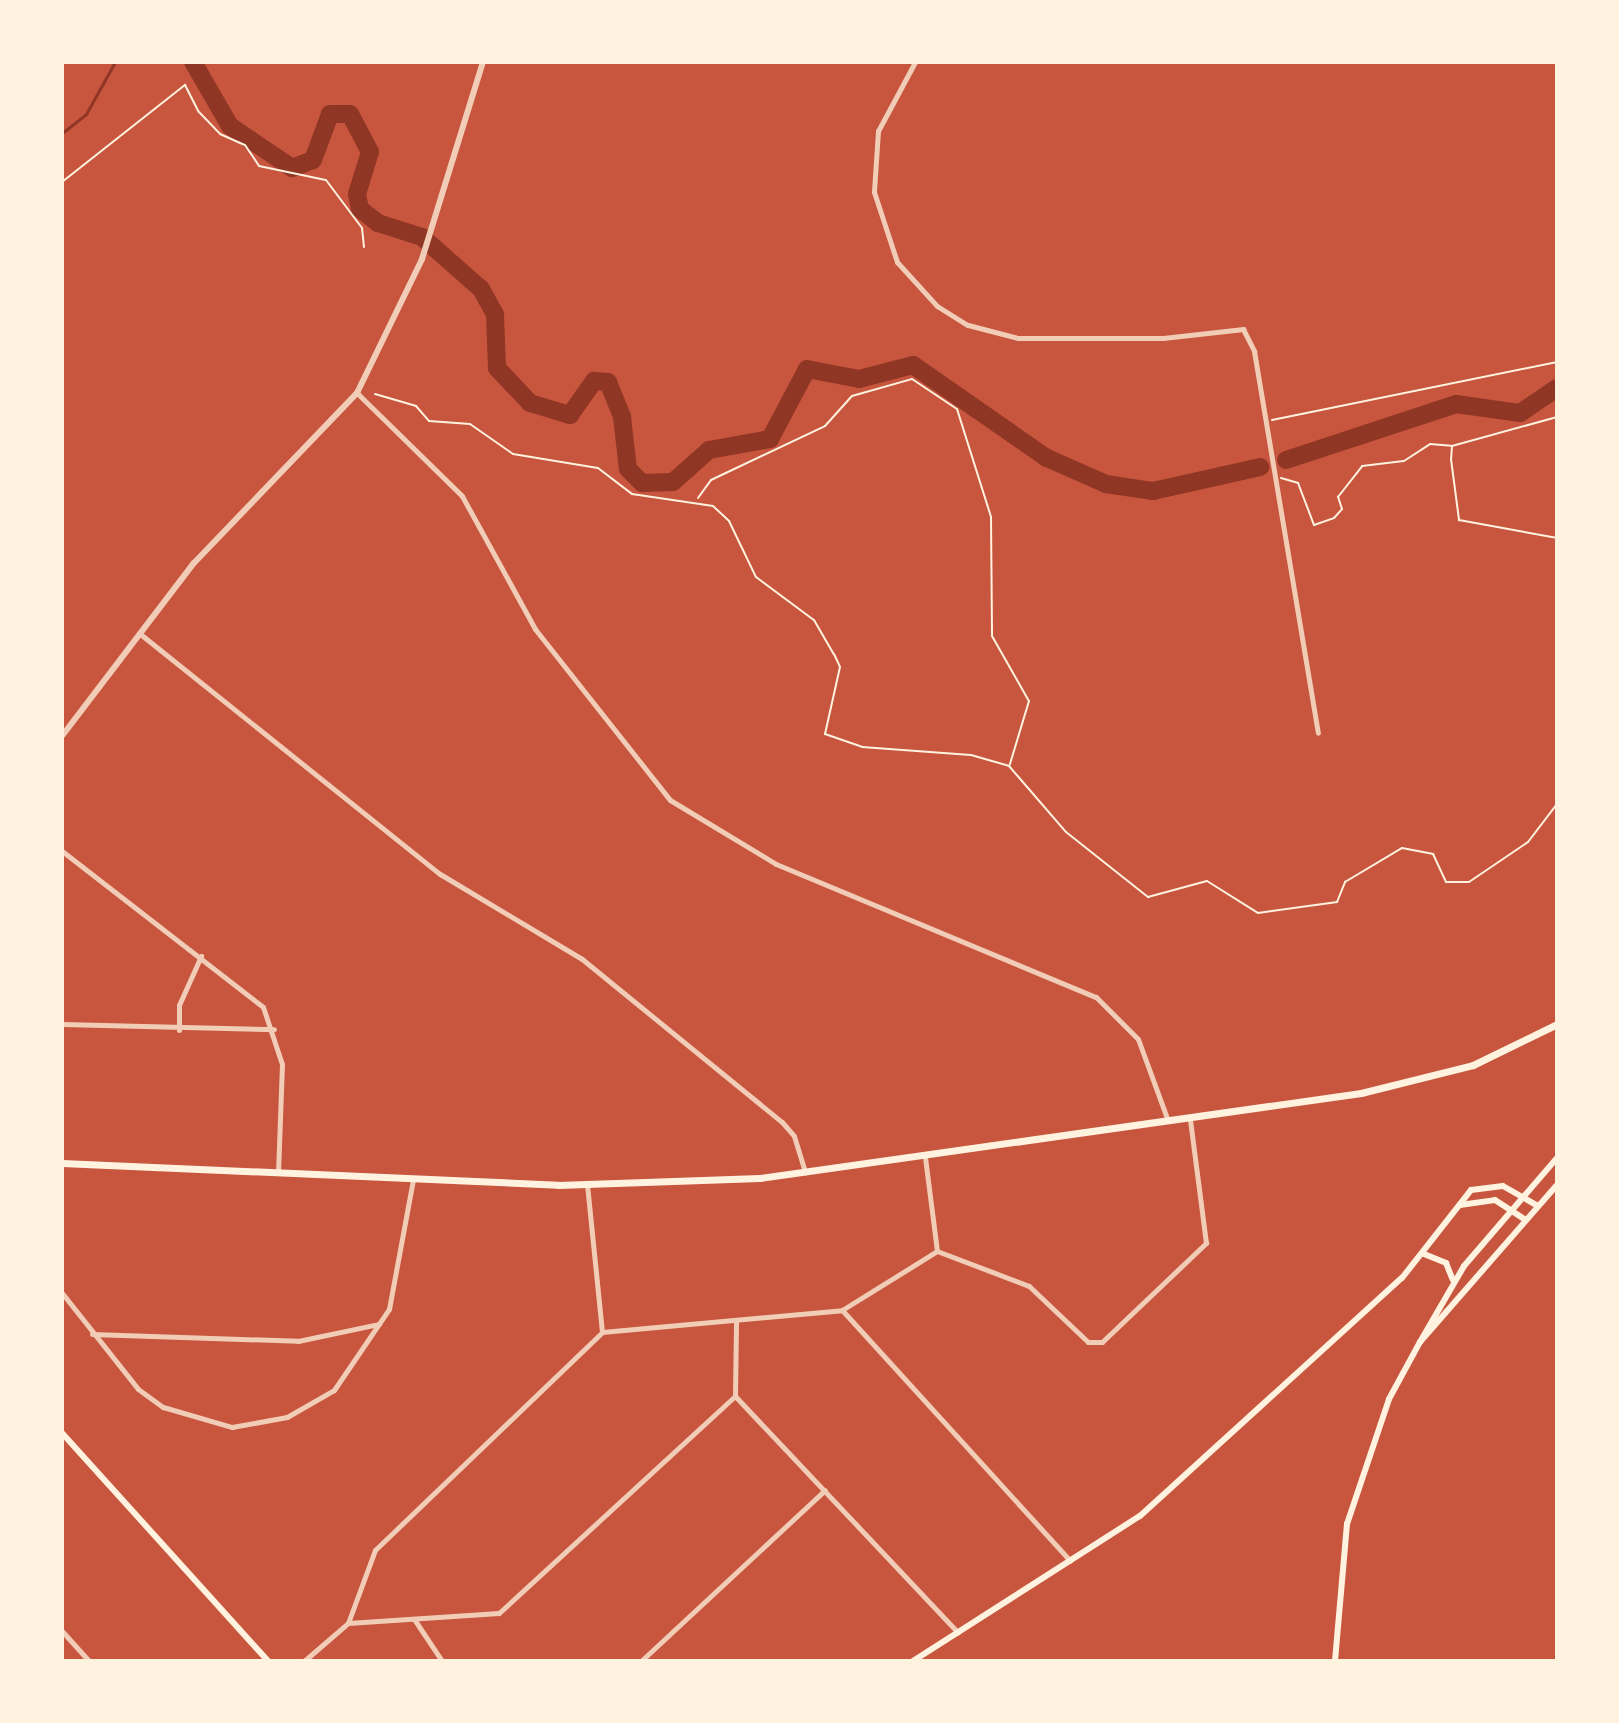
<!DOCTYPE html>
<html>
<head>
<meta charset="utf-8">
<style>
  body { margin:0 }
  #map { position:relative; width:1619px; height:1723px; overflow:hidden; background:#c8553d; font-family:Karla,sans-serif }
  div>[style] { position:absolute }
  .stream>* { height:3px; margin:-1.5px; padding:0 1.5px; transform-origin:1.5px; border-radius:1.5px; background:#8f3625 }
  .river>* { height:18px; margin:-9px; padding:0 9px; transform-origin:9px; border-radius:9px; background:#8f3625 }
  .path>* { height:2px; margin:-1px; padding:0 1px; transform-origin:1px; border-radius:1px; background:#fff3e0 }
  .minor>* { height:5px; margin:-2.5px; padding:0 2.5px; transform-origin:2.5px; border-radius:2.5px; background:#f1ccb7 }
  .tertiary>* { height:6px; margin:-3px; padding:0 3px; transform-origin:3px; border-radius:3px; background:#f1ccb7 }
  .secondary>* { height:6px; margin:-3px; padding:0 3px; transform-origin:3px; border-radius:3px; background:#fff3e0 }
  .primary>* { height:7px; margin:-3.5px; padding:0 3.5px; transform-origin:3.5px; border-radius:3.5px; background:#fff3e0 }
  span { translate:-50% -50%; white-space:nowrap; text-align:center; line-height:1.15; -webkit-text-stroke:6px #fff3e0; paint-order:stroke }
  .frame { position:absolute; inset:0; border:64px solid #fff3e0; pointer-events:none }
</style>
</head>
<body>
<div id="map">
  <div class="stream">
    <i style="left:62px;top:133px;width:31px;rotate:-38deg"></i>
    <i style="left:86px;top:114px;width:60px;rotate:-60.9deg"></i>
  </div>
  <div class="river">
    <i style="left:193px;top:62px;width:74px;rotate:60deg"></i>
    <i style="left:230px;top:126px;width:75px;rotate:34.1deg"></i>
    <i style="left:292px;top:168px;width:22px;rotate:-21deg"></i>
    <i style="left:313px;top:160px;width:49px;rotate:-69.7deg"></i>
    <i style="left:330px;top:114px;width:20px"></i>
    <i style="left:350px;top:114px;width:43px;rotate:62.2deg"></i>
    <i style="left:370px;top:152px;width:44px;rotate:107.2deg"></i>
    <i style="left:357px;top:194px;width:15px;rotate:79deg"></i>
    <i style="left:360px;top:209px;width:23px;rotate:38deg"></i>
    <i style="left:378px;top:223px;width:46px;rotate:17.7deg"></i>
    <i style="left:422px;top:237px;width:79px;rotate:41.4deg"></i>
    <i style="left:481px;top:289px;width:29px;rotate:61deg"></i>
    <i style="left:495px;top:314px;width:54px;rotate:87.9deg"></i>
    <i style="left:497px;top:368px;width:48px;rotate:46.7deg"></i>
    <i style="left:530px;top:403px;width:42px;rotate:16.7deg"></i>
    <i style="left:570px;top:415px;width:42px;rotate:-54.8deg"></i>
    <i style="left:594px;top:381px;width:14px;rotate:4deg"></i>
    <i style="left:608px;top:382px;width:38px;rotate:68deg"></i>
    <i style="left:622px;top:417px;width:52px;rotate:83.4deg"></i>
    <i style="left:628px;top:469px;width:20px;rotate:45deg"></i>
    <i style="left:642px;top:483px;width:31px;rotate:-2deg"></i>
    <i style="left:673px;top:482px;width:48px;rotate:-41.6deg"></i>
    <i style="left:709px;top:450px;width:62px;rotate:-10.2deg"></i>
    <i style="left:770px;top:439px;width:79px;rotate:-62.1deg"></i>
    <i style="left:807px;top:369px;width:53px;rotate:10.9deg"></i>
    <i style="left:859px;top:379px;width:56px;rotate:-14.5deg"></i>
    <i style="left:913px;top:365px;width:163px;rotate:34.8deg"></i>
    <i style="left:1047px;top:458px;width:64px;rotate:23.8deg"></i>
    <i style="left:1106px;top:484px;width:48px;rotate:8.5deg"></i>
    <i style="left:1153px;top:491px;width:110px;rotate:-12.6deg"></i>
    <i style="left:1286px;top:460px;width:179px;rotate:-18.2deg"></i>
    <i style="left:1456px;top:404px;width:65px;rotate:8deg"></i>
    <i style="left:1520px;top:413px;width:45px;rotate:-34deg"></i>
  </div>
  <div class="path">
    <i style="left:62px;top:182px;width:157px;rotate:-38.3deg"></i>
    <i style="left:185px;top:85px;width:30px;rotate:63deg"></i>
    <i style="left:199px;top:112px;width:30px;rotate:46deg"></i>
    <i style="left:220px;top:134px;width:27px;rotate:24deg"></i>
    <i style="left:245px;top:145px;width:25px;rotate:56deg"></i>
    <i style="left:259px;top:166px;width:68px;rotate:11.8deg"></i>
    <i style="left:326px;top:180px;width:60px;rotate:53.1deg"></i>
    <i style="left:362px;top:228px;width:19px;rotate:84deg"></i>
    <i style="left:375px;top:394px;width:43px;rotate:16.3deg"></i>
    <i style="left:416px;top:406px;width:20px;rotate:49deg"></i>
    <i style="left:429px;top:421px;width:41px;rotate:4.2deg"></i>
    <i style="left:470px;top:424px;width:52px;rotate:34.9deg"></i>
    <i style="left:513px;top:454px;width:86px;rotate:9.4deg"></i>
    <i style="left:598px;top:468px;width:43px;rotate:37.4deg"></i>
    <i style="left:632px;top:494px;width:82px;rotate:8.4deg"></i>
    <i style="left:713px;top:506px;width:22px;rotate:43deg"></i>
    <i style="left:729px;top:521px;width:62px;rotate:64.3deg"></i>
    <i style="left:756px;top:577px;width:72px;rotate:36.6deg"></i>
    <i style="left:814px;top:620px;width:39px;rotate:60deg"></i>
    <i style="left:834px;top:654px;width:14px;rotate:65deg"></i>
    <i style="left:840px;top:667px;width:69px;rotate:102.6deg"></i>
    <i style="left:825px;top:734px;width:39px;rotate:19deg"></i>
    <i style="left:862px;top:747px;width:109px;rotate:4.2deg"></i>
    <i style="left:971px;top:755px;width:40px;rotate:16deg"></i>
    <i style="left:1009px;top:766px;width:87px;rotate:49.2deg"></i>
    <i style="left:1066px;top:832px;width:105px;rotate:38.4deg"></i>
    <i style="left:1148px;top:897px;width:61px;rotate:-15.2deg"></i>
    <i style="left:1207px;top:881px;width:60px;rotate:32.1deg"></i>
    <i style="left:1258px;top:913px;width:80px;rotate:-7.9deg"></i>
    <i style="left:1337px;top:902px;width:22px;rotate:-68deg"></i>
    <i style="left:1345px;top:882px;width:66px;rotate:-30.8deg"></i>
    <i style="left:1402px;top:848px;width:32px;rotate:11deg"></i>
    <i style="left:1433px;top:854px;width:31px;rotate:65deg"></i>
    <i style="left:1446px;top:882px;width:23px"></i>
    <i style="left:1469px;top:882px;width:71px;rotate:-34.1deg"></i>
    <i style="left:1528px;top:842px;width:48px;rotate:-52.7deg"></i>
    <i style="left:1557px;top:417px;width:109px;rotate:164.6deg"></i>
    <i style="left:1452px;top:446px;width:13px;rotate:94deg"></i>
    <i style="left:1451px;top:459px;width:62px;rotate:82.5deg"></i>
    <i style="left:1459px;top:520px;width:100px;rotate:10.4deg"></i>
    <i style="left:1272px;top:420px;width:291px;rotate:-11.5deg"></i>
    <i style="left:1281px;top:478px;width:18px;rotate:16deg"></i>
    <i style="left:1298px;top:483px;width:45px;rotate:69.1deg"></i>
    <i style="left:1314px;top:525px;width:21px;rotate:-19deg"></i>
    <i style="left:1334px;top:518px;width:12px;rotate:-48deg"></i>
    <i style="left:1342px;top:509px;width:13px;rotate:-108deg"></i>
    <i style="left:1338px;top:497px;width:39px;rotate:-52deg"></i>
    <i style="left:1362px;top:466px;width:42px;rotate:-6.8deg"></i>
    <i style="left:1404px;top:461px;width:31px;rotate:-33deg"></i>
    <i style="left:1430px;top:444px;width:21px;rotate:5deg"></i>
    <i style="left:698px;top:498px;width:22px;rotate:-54deg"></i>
    <i style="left:711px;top:480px;width:126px;rotate:-25.3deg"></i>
    <i style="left:825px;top:426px;width:40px;rotate:-48deg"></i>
    <i style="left:852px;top:396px;width:62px;rotate:-15.8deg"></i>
    <i style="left:912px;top:379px;width:54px;rotate:33.7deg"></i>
    <i style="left:957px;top:409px;width:113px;rotate:72.5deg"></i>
    <i style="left:991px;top:517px;width:119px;rotate:89.5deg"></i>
    <i style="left:992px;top:636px;width:75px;rotate:60.4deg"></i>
    <i style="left:1029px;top:701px;width:66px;rotate:106.8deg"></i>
  </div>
  <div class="minor">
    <i style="left:915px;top:62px;width:78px;rotate:118.2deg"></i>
    <i style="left:878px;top:131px;width:61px;rotate:93.8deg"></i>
    <i style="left:874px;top:192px;width:74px;rotate:71.8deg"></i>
    <i style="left:897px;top:262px;width:59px;rotate:47.7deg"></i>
    <i style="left:937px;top:306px;width:36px;rotate:32deg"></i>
    <i style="left:968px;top:325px;width:52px;rotate:14.6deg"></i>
    <i style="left:1018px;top:338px;width:145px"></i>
    <i style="left:1163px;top:338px;width:81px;rotate:-6.4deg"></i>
    <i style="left:1243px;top:329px;width:25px;rotate:63deg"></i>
    <i style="left:1254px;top:351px;width:387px;rotate:80.5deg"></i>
    <i style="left:357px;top:393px;width:147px;rotate:44.4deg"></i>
    <i style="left:462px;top:496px;width:152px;rotate:61.2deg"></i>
    <i style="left:535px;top:629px;width:218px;rotate:51.7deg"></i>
    <i style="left:670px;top:800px;width:124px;rotate:31.1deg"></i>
    <i style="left:776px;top:864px;width:347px;rotate:22.6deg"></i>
    <i style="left:1096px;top:997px;width:59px;rotate:45deg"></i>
    <i style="left:1138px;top:1039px;width:87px;rotate:69.9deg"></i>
    <i style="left:139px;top:633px;width:386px;rotate:38.7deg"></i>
    <i style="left:440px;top:874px;width:165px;rotate:30.9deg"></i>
    <i style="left:582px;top:959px;width:258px;rotate:39.2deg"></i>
    <i style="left:782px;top:1122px;width:18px;rotate:49deg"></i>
    <i style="left:794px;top:1136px;width:38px;rotate:73deg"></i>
    <i style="left:62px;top:851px;width:254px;rotate:37.8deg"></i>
    <i style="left:263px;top:1007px;width:60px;rotate:71.6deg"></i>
    <i style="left:282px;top:1064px;width:109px;rotate:92.1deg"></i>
    <i style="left:62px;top:1024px;width:212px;rotate:1.4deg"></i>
    <i style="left:179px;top:1030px;width:25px;rotate:-90deg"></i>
    <i style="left:179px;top:1005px;width:54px;rotate:-65.8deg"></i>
    <i style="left:937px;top:1251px;width:98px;rotate:20.8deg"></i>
    <i style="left:1029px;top:1286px;width:81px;rotate:43.5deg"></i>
    <i style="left:1088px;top:1342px;width:14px"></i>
    <i style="left:1102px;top:1342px;width:144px;rotate:-43.6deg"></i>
    <i style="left:1206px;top:1243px;width:125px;rotate:-97.4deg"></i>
    <i style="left:62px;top:1293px;width:122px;rotate:51.6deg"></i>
    <i style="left:138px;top:1389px;width:31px;rotate:36deg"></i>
    <i style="left:163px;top:1407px;width:72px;rotate:16.2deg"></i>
    <i style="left:232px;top:1427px;width:56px;rotate:-10.3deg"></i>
    <i style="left:287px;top:1417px;width:54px;rotate:-29.9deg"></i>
    <i style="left:334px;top:1390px;width:98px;rotate:-55.8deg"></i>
    <i style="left:389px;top:1309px;width:132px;rotate:-79.5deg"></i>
    <i style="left:842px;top:1310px;width:339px;rotate:47.7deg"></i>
    <i style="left:602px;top:1332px;width:241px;rotate:-5.2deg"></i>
    <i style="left:842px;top:1310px;width:112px;rotate:-31.8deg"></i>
    <i style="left:937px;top:1251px;width:95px;rotate:-97.3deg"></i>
    <i style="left:92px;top:1334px;width:206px;rotate:1.9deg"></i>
    <i style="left:298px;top:1341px;width:83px;rotate:-11.9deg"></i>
    <i style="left:735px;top:1396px;width:325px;rotate:46.7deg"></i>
    <i style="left:414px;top:1619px;width:50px;rotate:56.3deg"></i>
    <i style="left:348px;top:1623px;width:151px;rotate:-3.8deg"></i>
    <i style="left:499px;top:1613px;width:321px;rotate:-42.6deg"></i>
    <i style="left:735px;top:1396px;width:75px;rotate:-89.2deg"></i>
    <i style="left:62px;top:1631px;width:40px;rotate:48deg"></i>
    <i style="left:304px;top:1661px;width:58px;rotate:-40.8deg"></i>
    <i style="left:348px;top:1623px;width:78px;rotate:-69.7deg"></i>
    <i style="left:375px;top:1550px;width:315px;rotate:-43.8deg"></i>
    <i style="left:602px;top:1332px;width:148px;rotate:-95.8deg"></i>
    <i style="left:641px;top:1661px;width:251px;rotate:-42.9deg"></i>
  </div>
  <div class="tertiary">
    <i style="left:62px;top:736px;width:218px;rotate:-52.7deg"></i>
    <i style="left:194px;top:563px;width:236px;rotate:-46.2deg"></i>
    <i style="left:357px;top:393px;width:149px;rotate:-64.1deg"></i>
    <i style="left:422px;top:259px;width:206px;rotate:-72.8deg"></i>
  </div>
  <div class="secondary">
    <i style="left:1460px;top:1205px;width:35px;rotate:-8deg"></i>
    <i style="left:1495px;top:1200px;width:37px;rotate:33deg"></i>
    <i style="left:1424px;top:1254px;width:24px;rotate:22deg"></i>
    <i style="left:1446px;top:1263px;width:18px;rotate:68deg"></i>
    <i style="left:1420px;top:1342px;width:88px;rotate:-59.9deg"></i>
    <i style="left:1464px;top:1266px;width:143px;rotate:-49.3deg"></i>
    <i style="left:62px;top:1433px;width:307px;rotate:47.9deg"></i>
    <i style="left:913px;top:1661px;width:269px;rotate:-32.6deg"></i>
    <i style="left:1140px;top:1516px;width:354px;rotate:-42.3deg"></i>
    <i style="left:1402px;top:1278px;width:112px;rotate:-51.9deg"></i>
    <i style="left:1471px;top:1190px;width:32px;rotate:-7deg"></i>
    <i style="left:1503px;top:1186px;width:40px;rotate:29.7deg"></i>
    <i style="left:1335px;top:1661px;width:138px;rotate:-85deg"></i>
    <i style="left:1347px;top:1524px;width:132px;rotate:-71.4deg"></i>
    <i style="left:1389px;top:1399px;width:65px;rotate:-61.5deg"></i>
    <i style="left:1420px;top:1342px;width:208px;rotate:-48.9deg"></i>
  </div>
  <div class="primary">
    <i style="left:62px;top:1163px;width:496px;rotate:2.5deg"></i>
    <i style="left:558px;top:1185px;width:202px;rotate:-2deg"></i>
    <i style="left:760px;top:1178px;width:607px;rotate:-8.05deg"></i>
    <i style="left:1361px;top:1093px;width:115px;rotate:-14deg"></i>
    <i style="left:1473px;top:1065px;width:93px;rotate:-26deg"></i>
  </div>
  <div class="frame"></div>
</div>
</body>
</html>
